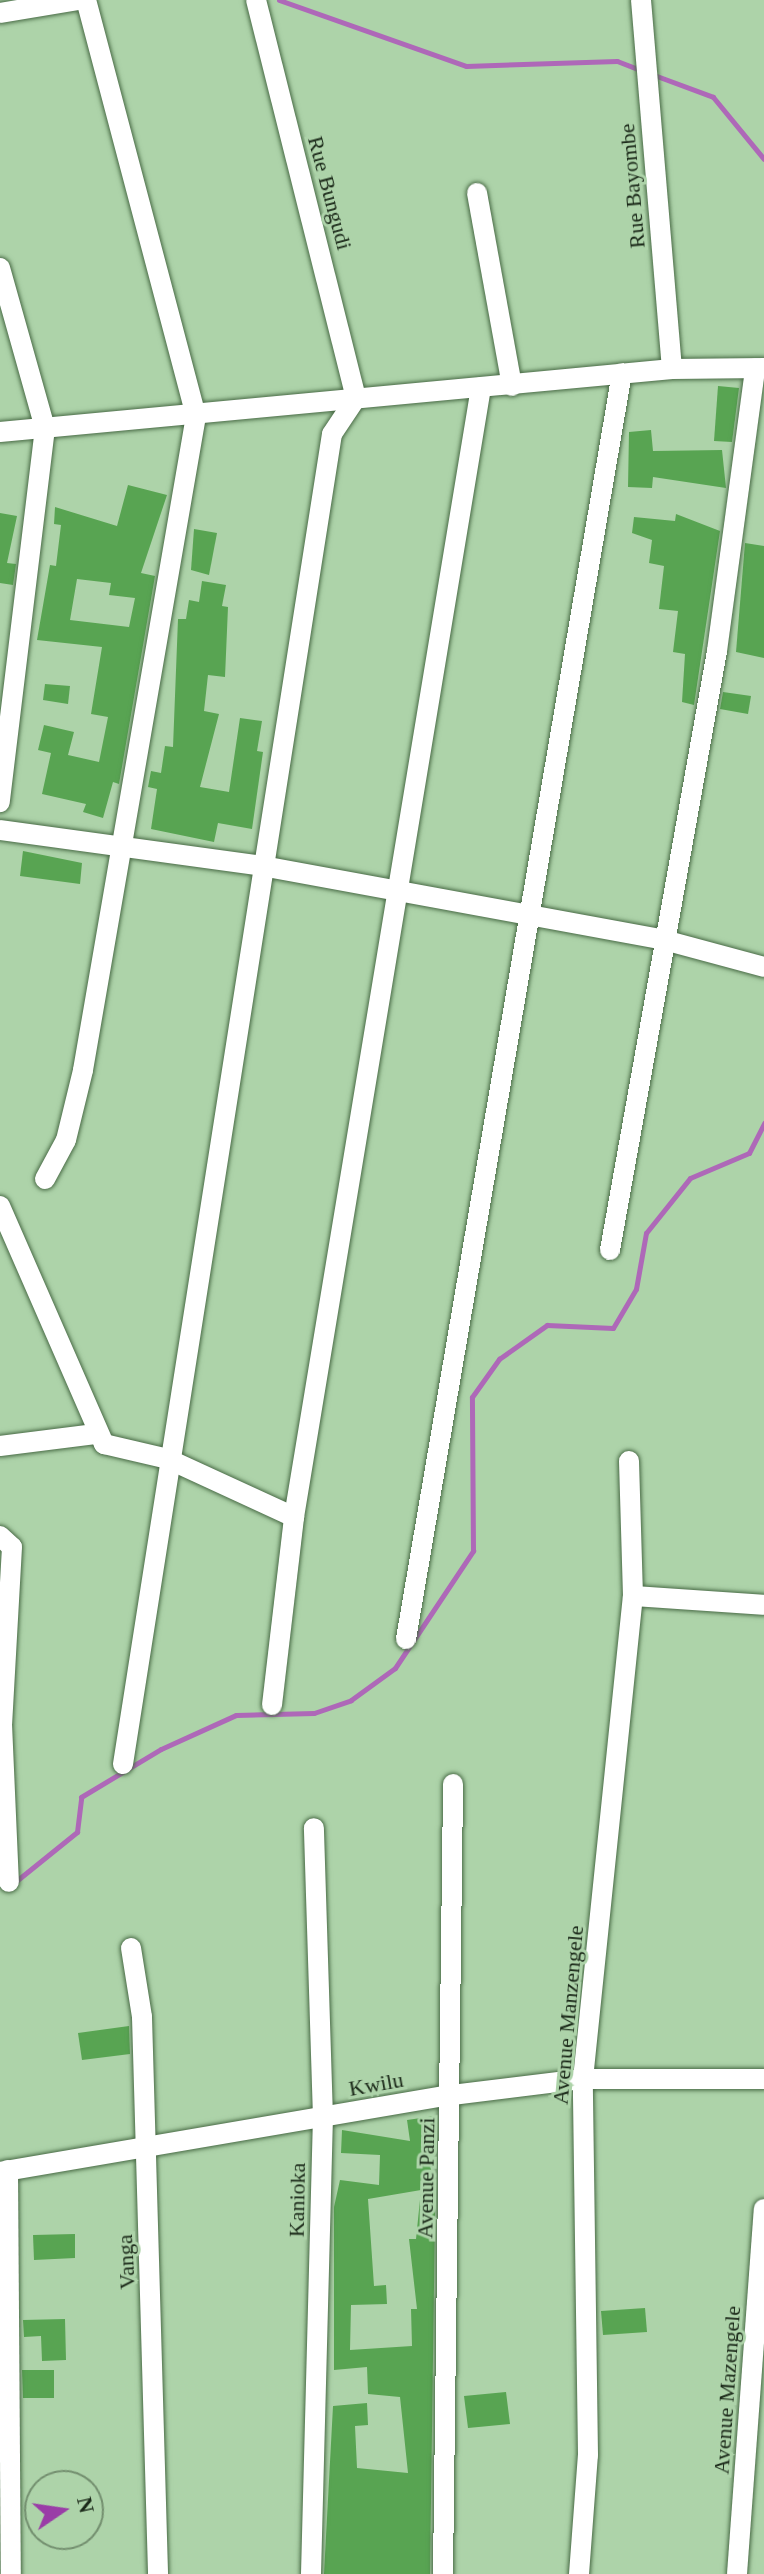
<!DOCTYPE html>
<html>
<head>
<meta charset="utf-8">
<style>
  body { margin:0 }
  #map { position:relative; width:764px; height:2574px; overflow:hidden; background:#add3a9; font-family:"Times New Roman",serif }
  div>[style] { position:absolute }
  .stream>* { height:5px; margin:-2.5px; padding:0 2.5px; transform-origin:2.5px; border-radius:2.5px; background:#ae68b8 }
  .building>* { inset:0; background:#58a452 }
  .roads { filter:drop-shadow(0 0 2px #496b46) drop-shadow(0 0 2px #496b46) }
  .minor>* { height:20px; margin:-10px; padding:0 10px; transform-origin:10px; border-radius:10px; background:#fff }
  span { translate:-50% -50%; white-space:nowrap; text-align:center; line-height:1.15; -webkit-text-stroke:6px #add3a9; paint-order:stroke }
  .street-label { font-size:22px; color:#1b2919 }
  .north { position:absolute; left:24px; top:2470px; width:80px; height:80px; box-sizing:border-box; background:#add3a9; border:2px solid #738f6f; border-radius:50%; rotate:77deg; font-size:22px; font-weight:700; line-height:32px; text-align:center; color:#1b2919 }
  .north::after { content:''; display:block; margin:auto; width:28px; height:36px; background:#9a3da7; clip-path:polygon(50% 0,100% 100%,50% 72%,0 100%) }
</style>
</head>
<body>
<div id="map">
  <div class="stream">
    <i style="left:279px;top:0;width:198px;rotate:19.4deg"></i>
    <i style="left:466px;top:66px;width:151px;rotate:-1.9deg"></i>
    <i style="left:617px;top:61px;width:26px;rotate:21deg"></i>
    <i style="left:654px;top:75px;width:63px;rotate:20.4deg"></i>
    <i style="left:713px;top:97px;width:80px;rotate:50.6deg"></i>
    <i style="left:15px;top:1882px;width:80px;rotate:-38.9deg"></i>
    <i style="left:77px;top:1832px;width:35px;rotate:-83deg"></i>
    <i style="left:81px;top:1797px;width:93px;rotate:-31deg"></i>
    <i style="left:161px;top:1749px;width:82px;rotate:-24.4deg"></i>
    <i style="left:236px;top:1715px;width:78px;rotate:-1.5deg"></i>
    <i style="left:314px;top:1713px;width:39px;rotate:-19deg"></i>
    <i style="left:351px;top:1700px;width:54px;rotate:-36deg"></i>
    <i style="left:395px;top:1668px;width:141px;rotate:-56.3deg"></i>
    <i style="left:473px;top:1551px;width:154px;rotate:-90.4deg"></i>
    <i style="left:472px;top:1397px;width:47px;rotate:-54.6deg"></i>
    <i style="left:499px;top:1359px;width:59px;rotate:-35.3deg"></i>
    <i style="left:547px;top:1325px;width:66px;rotate:2.6deg"></i>
    <i style="left:613px;top:1328px;width:45px;rotate:-59.5deg"></i>
    <i style="left:636px;top:1289px;width:57px;rotate:-79.9deg"></i>
    <i style="left:646px;top:1233px;width:70px;rotate:-51.3deg"></i>
    <i style="left:690px;top:1178px;width:64px;rotate:-23deg"></i>
    <i style="left:749px;top:1153px;width:34px;rotate:-63deg"></i>
  </div>
  <div class="building">
    <i style="clip-path:polygon(718px 386px,739px 388px,732px 442px,714px 441px)"></i>
    <i style="clip-path:polygon(651px 430px,653px 451px,722px 450px,726px 488px,653px 477px,652px 488px,628px 487px,629px 432px)"></i>
    <i style="clip-path:polygon(evenodd,128px 485px,167px 495px,141px 573px,155px 576px,119px 784px,113px 782px,103px 818px,83px 812px,86px 804px,42px 794px,51px 753px,38px 750px,44px 725px,74px 732px,68px 755px,99px 762px,108px 717px,91px 714px,102px 647px,37px 640px,50px 565px,56px 566px,61px 525px,54px 524px,55px 507px,117px 526px,128px 485px,77px 579px,111px 583px,109px 595px,135px 598px,129px 627px,70px 620px,77px 579px)"></i>
    <i style="clip-path:polygon(0 513px,17px 516px,7px 563px,16px 564px,13px 585px,0 583px)"></i>
    <i style="clip-path:polygon(676px 514px,720px 531px,694px 705px,682px 702px,685px 654px,673px 652px,678px 611px,659px 609px,664px 566px,649px 563px,652px 540px,632px 533px,634px 517px,675px 521px)"></i>
    <i style="clip-path:polygon(194px 529px,217px 533px,209px 575px,191px 570px)"></i>
    <i style="clip-path:polygon(745px 543px,764px 546px,764px 658px,736px 652px)"></i>
    <i style="clip-path:polygon(202px 581px,226px 585px,222px 606px,228px 607px,225px 677px,208px 675px,204px 711px,219px 714px,200px 787px,229px 792px,240px 718px,262px 721px,257px 751px,263px 752px,252px 829px,218px 823px,214px 842px,151px 829px,157px 789px,148px 787px,151px 771px,161px 773px,165px 746px,173px 747px,178px 619px,186px 619px,189px 600px,199px 602px)"></i>
    <i style="clip-path:polygon(45px 684px,70px 686px,68px 704px,43px 700px)"></i>
    <i style="clip-path:polygon(723px 692px,751px 696px,748px 714px,720px 709px)"></i>
    <i style="clip-path:polygon(23px 851px,82px 863px,80px 884px,20px 876px)"></i>
    <i style="clip-path:polygon(129px 2026px,130px 2054px,82px 2060px,78px 2033px)"></i>
    <i style="clip-path:polygon(evenodd,435px 2116px,436px 2134px,428px 2135px,435px 2214px,430px 2574px,324px 2574px,333px 2406px,367px 2403px,368px 2425px,355px 2426px,357px 2468px,408px 2473px,400px 2397px,368px 2394px,367px 2367px,334px 2370px,334px 2207px,340px 2180px,379px 2185px,380px 2155px,341px 2153px,342px 2130px,410px 2141px,407px 2120px,435px 2116px,421px 2190px,416px 2239px,409px 2239px,417px 2309px,411px 2309px,412px 2346px,350px 2350px,351px 2305px,387px 2304px,386px 2285px,374px 2286px,368px 2199px,421px 2190px)"></i>
    <i style="clip-path:polygon(75px 2234px,75px 2258px,34px 2260px,33px 2235px)"></i>
    <i style="clip-path:polygon(645px 2308px,647px 2332px,603px 2335px,601px 2311px)"></i>
    <i style="clip-path:polygon(65px 2319px,66px 2360px,42px 2361px,41px 2336px,24px 2337px,23px 2320px)"></i>
    <i style="clip-path:polygon(22px 2370px,54px 2370px,54px 2398px,23px 2398px)"></i>
    <i style="clip-path:polygon(506px 2392px,510px 2424px,468px 2428px,464px 2396px)"></i>
  </div>
  <div class="roads">
    <div class="minor">
      <i style="left:641px;top:0;width:370px;rotate:85.2deg"></i>
      <i style="left:0;top:13px;width:79px;rotate:-9.5deg"></i>
      <i style="left:477px;top:193px;width:196px;rotate:79.7deg"></i>
      <i style="left:0;top:268px;width:166px;rotate:74.3deg"></i>
      <i style="left:45px;top:428px;width:377px;rotate:96.9deg"></i>
      <i style="left:0;top:432px;width:675px;rotate:-5.36deg"></i>
      <i style="left:672px;top:369px;width:92px;rotate:-0.6deg"></i>
      <i style="left:0;top:830px;width:264px;rotate:7.8deg"></i>
      <i style="left:262px;top:866px;width:409px;rotate:10.4deg"></i>
      <i style="left:664px;top:940px;width:104px;rotate:15.1deg"></i>
      <i style="left:45px;top:1179px;width:44px;rotate:-61.7deg"></i>
      <i style="left:66px;top:1140px;width:72px;rotate:-76.3deg"></i>
      <i style="left:83px;top:1070px;width:664px;rotate:-80.2deg"></i>
      <i style="left:196px;top:416px;width:430px;rotate:-104.8deg"></i>
      <i style="left:0;top:1206px;width:260px;rotate:66.4deg"></i>
      <i style="left:104px;top:1444px;width:66px;rotate:13.2deg"></i>
      <i style="left:168px;top:1459px;width:139px;rotate:24.7deg"></i>
      <i style="left:610px;top:1250px;width:608px;rotate:-79.87deg"></i>
      <i style="left:717px;top:651px;width:285px;rotate:-82.3deg"></i>
      <i style="left:0;top:1446px;width:96px;rotate:-7.2deg"></i>
      <i style="left:0;top:1536px;width:16px;rotate:43deg"></i>
      <i style="left:12px;top:1547px;width:177px;rotate:93.2deg"></i>
      <i style="left:2px;top:1724px;width:158px;rotate:87.5deg"></i>
      <i style="left:633px;top:1596px;width:131px;rotate:3.9deg"></i>
      <i style="left:406px;top:1639px;width:1284px;rotate:-80.32deg"></i>
      <i style="left:272px;top:1705px;width:189px;rotate:-83.3deg"></i>
      <i style="left:294px;top:1517px;width:1145px;rotate:-80.6deg"></i>
      <i style="left:123px;top:1764px;width:1346px;rotate:-81.07deg"></i>
      <i style="left:332px;top:434px;width:43px;rotate:-56.3deg"></i>
      <i style="left:356px;top:398px;width:410px;rotate:-104.1deg"></i>
      <i style="left:131px;top:1948px;width:70px;rotate:80.9deg"></i>
      <i style="left:142px;top:2017px;width:557px;rotate:88.35deg"></i>
      <i style="left:8px;top:2170px;width:404px;rotate:89.6deg"></i>
      <i style="left:0;top:2172px;width:459px;rotate:-9.7deg"></i>
      <i style="left:452px;top:2095px;width:132px;rotate:-7deg"></i>
      <i style="left:583px;top:2079px;width:181px"></i>
      <i style="left:311px;top:2574px;width:456px;rotate:-88.5deg"></i>
      <i style="left:323px;top:2118px;width:290px;rotate:-91.8deg"></i>
      <i style="left:443px;top:2574px;width:790px;rotate:-89.27deg"></i>
      <i style="left:579px;top:2574px;width:119px;rotate:-85.7deg"></i>
      <i style="left:588px;top:2455px;width:376px;rotate:-90.8deg"></i>
      <i style="left:583px;top:2079px;width:486px;rotate:-84.1deg"></i>
      <i style="left:633px;top:1596px;width:135px;rotate:-91.7deg"></i>
      <i style="left:737px;top:2574px;width:366px;rotate:-85.8deg"></i>
    </div>
  </div>
  <div class="street-label">
    <span style="left:632px;top:186px;rotate:-95deg">Rue Bayombe</span>
    <span style="left:330px;top:193px;rotate:75deg">Rue Bungudi</span>
    <span style="left:568px;top:2015px;rotate:-85deg">Avenue Manzengele</span>
    <span style="left:376px;top:2084px;rotate:-10deg">Kwilu</span>
    <span style="left:426px;top:2178px;rotate:-89deg">Avenue Panzi</span>
    <span style="left:297px;top:2200px;rotate:-89deg">Kanioka</span>
    <span style="left:126px;top:2262px;rotate:-93deg">Vanga</span>
    <span style="left:727px;top:2390px;rotate:-86deg">Avenue Mazengele</span>
  </div>
  <div class="north">N</div>
</div>
</body>
</html>
